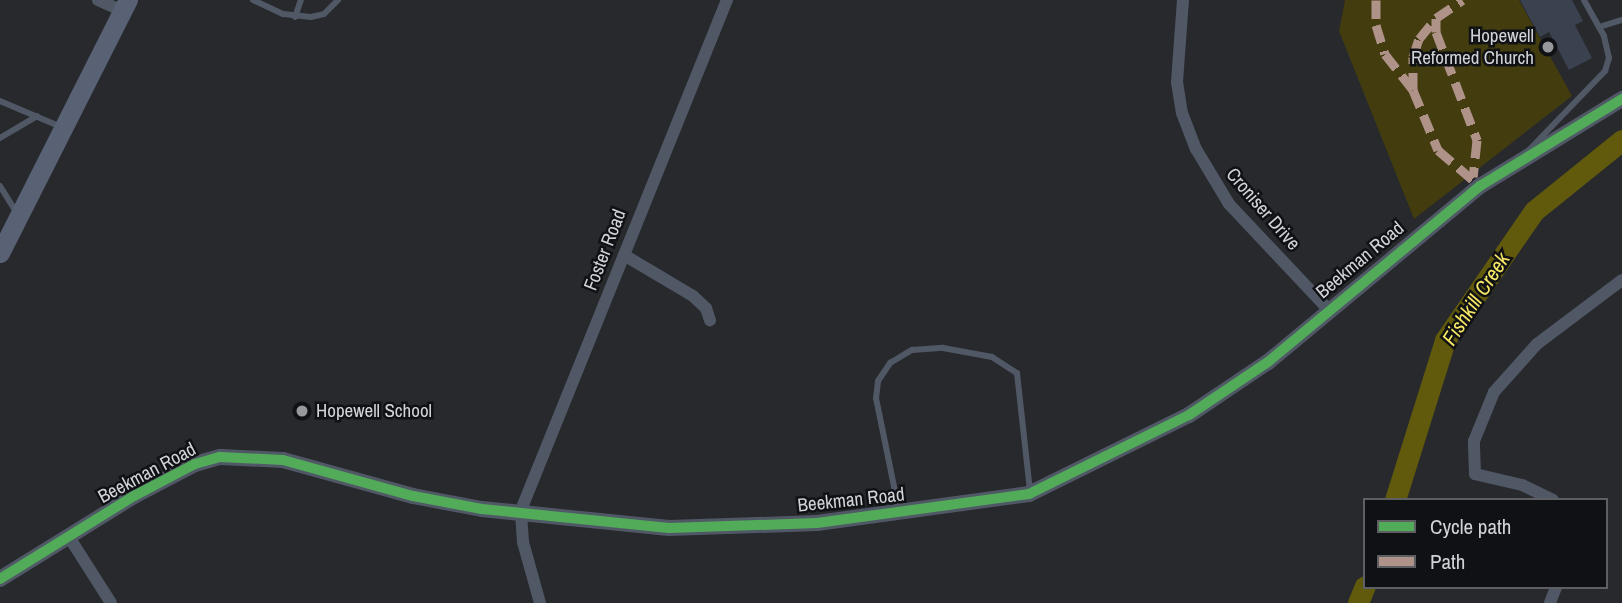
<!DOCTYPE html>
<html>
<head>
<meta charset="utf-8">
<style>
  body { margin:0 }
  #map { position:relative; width:1622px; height:603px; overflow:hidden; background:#27292d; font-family:"Archivo Narrow",sans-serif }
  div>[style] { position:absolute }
  .green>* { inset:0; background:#423c0f }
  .river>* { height:21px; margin:-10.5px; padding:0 10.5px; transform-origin:10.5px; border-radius:10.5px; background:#61590c }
  .building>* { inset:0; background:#3a414f }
  .service>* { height:6px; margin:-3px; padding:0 3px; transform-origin:3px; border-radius:3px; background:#505866 }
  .minor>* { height:12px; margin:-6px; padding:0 6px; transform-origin:6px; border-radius:6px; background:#505866 }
  .tertiary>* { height:16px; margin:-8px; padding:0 8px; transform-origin:8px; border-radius:8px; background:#505866 }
  .secondary>* { height:19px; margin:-9.5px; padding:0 9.5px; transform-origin:9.5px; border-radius:9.5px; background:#586274 }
  .quiet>* { height:9px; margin-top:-4.5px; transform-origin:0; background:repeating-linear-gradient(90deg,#af9288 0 18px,transparent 0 27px) }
  .cycleway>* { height:10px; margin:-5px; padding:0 5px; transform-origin:5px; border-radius:5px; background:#51ab58 }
  .dots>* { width:19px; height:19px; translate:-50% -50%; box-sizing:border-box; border:4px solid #101114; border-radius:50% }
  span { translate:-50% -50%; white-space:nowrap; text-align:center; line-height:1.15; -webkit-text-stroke:5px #101114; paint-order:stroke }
  .poi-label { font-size:19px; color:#d1d3d8 }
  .right { translate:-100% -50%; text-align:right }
  .left { translate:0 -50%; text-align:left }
  .street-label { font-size:19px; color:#d1d3d8 }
  .water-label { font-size:21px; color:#f6e764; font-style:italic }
  .legend { position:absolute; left:1363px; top:498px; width:245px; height:91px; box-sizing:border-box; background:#101114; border:2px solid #5d5f62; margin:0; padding:9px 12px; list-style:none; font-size:21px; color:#d1d3d8 }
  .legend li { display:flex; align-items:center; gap:14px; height:35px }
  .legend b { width:35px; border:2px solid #5d5f62 }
</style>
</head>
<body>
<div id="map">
  <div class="green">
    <i style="clip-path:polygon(1345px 0,1519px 0,1572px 96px,1414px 219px,1339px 31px)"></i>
  </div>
  <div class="river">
    <i style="left:1395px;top:500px;width:168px;rotate:-72.6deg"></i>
    <i style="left:1445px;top:340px;width:157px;rotate:-55.4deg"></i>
    <i style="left:1534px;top:211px;width:113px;rotate:-38.9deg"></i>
    <i style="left:1358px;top:603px;width:18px;rotate:-68deg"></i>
  </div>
  <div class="building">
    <i style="clip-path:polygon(1520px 0,1572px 0,1583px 21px,1575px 25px,1592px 58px,1569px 70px,1549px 32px,1540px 37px)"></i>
  </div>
  <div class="service">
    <i style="left:253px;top:0;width:33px;rotate:25deg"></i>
    <i style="left:283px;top:14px;width:28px;rotate:6deg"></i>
    <i style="left:311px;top:17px;width:13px;rotate:-13deg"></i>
    <i style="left:324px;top:14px;width:20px;rotate:-45deg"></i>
    <i style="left:295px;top:17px;width:18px;rotate:-71deg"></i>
    <i style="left:1599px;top:27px;width:24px;rotate:-17deg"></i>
    <i style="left:0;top:101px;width:64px;rotate:23deg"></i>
    <i style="left:0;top:138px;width:43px;rotate:-30.7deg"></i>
    <i style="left:1529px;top:150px;width:110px;rotate:-46.1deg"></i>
    <i style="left:1605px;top:71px;width:14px;rotate:-73deg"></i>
    <i style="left:1609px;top:58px;width:23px;rotate:-103deg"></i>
    <i style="left:1604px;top:36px;width:41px;rotate:-119.1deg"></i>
    <i style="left:0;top:186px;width:31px;rotate:58deg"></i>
    <i style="left:899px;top:511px;width:115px;rotate:-101.5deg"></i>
    <i style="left:876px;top:398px;width:17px;rotate:-83deg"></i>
    <i style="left:878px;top:381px;width:22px;rotate:-56deg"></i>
    <i style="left:890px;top:363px;width:26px;rotate:-31deg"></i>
    <i style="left:912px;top:350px;width:31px;rotate:-4deg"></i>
    <i style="left:943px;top:348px;width:50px;rotate:10.4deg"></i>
    <i style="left:992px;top:357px;width:30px;rotate:33deg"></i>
    <i style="left:1017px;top:373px;width:119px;rotate:83.7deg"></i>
  </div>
  <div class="minor">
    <i style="left:98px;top:0;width:27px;rotate:24deg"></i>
    <i style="left:1183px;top:0;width:82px;rotate:94.2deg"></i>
    <i style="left:1177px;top:82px;width:31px;rotate:81deg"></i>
    <i style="left:1182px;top:113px;width:39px;rotate:69deg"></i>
    <i style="left:1196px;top:149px;width:64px;rotate:59deg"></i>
    <i style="left:1229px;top:204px;width:144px;rotate:46.7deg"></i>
    <i style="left:624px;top:255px;width:80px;rotate:30.7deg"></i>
    <i style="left:693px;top:296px;width:18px;rotate:43deg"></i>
    <i style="left:706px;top:308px;width:13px;rotate:72deg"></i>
    <i style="left:1553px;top:500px;width:34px;rotate:-154deg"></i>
    <i style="left:1522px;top:485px;width:48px;rotate:-166.8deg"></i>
    <i style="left:1475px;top:474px;width:33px;rotate:-92deg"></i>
    <i style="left:1474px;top:441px;width:53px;rotate:-67.8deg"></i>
    <i style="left:1494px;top:392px;width:64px;rotate:-48.1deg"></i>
    <i style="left:1537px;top:344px;width:106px;rotate:-37deg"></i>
    <i style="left:69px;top:537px;width:78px;rotate:57.5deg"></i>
    <i style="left:540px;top:603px;width:63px;rotate:-105.6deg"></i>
    <i style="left:523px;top:542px;width:32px;rotate:-94deg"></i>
    <i style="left:521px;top:510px;width:550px;rotate:-68.01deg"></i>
    <i style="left:1550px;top:603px;width:17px;rotate:-69deg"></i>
  </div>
  <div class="tertiary">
    <i style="left:0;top:579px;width:158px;rotate:-31.8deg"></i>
    <i style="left:134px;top:496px;width:69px;rotate:-27.7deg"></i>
    <i style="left:195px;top:464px;width:26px;rotate:-16deg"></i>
    <i style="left:220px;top:457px;width:63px;rotate:2.7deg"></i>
    <i style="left:283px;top:460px;width:135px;rotate:15.5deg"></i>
    <i style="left:413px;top:496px;width:70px;rotate:10.7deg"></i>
    <i style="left:482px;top:509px;width:188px;rotate:5.8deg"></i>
    <i style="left:669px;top:528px;width:148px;rotate:-1.9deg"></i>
    <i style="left:817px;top:523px;width:214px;rotate:-7.8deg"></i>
    <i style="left:1029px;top:494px;width:178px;rotate:-26.3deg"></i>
    <i style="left:1189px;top:415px;width:95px;rotate:-33.9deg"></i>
    <i style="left:1268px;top:362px;width:276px;rotate:-39.7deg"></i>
    <i style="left:1480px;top:186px;width:167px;rotate:-31.5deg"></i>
  </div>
  <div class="secondary">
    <i style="left:0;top:253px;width:284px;rotate:-63.2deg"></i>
  </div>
  <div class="quiet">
    <i style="left:1376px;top:0;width:25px;rotate:90deg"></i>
    <i style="left:1376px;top:25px;width:30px;rotate:73deg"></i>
    <i style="left:1385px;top:54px;width:46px;rotate:52.1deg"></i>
    <i style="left:1413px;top:90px;width:65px;rotate:67.4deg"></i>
    <i style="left:1438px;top:150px;width:55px;rotate:40.6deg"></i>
    <i style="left:1436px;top:18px;width:14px;rotate:90deg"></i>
    <i style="left:1436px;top:32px;width:116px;rotate:69.2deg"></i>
    <i style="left:1477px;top:140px;width:37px;rotate:96deg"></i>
    <i style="left:1413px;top:90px;width:33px;rotate:-90deg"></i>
    <i style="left:1413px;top:57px;width:19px;rotate:-72deg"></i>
    <i style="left:1419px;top:39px;width:27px;rotate:-51deg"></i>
    <i style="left:1436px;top:18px;width:32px;rotate:-34deg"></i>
  </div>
  <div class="cycleway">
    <i style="left:0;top:579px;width:158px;rotate:-31.8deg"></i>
    <i style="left:134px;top:496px;width:69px;rotate:-27.7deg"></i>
    <i style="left:195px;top:464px;width:26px;rotate:-16deg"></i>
    <i style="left:220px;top:457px;width:63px;rotate:2.7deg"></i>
    <i style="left:283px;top:460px;width:135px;rotate:15.5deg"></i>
    <i style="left:413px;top:496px;width:70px;rotate:10.7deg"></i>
    <i style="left:482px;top:509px;width:188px;rotate:5.8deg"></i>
    <i style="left:669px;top:528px;width:148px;rotate:-1.9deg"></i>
    <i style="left:817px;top:523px;width:214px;rotate:-7.8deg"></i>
    <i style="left:1029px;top:494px;width:178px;rotate:-26.3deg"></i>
    <i style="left:1189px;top:415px;width:95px;rotate:-33.9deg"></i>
    <i style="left:1268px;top:362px;width:276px;rotate:-39.7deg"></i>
    <i style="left:1480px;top:186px;width:167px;rotate:-31.5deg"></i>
  </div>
  <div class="dots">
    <i style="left:1548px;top:47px;background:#96989c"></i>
    <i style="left:302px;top:411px;background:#96989c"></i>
  </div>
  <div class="poi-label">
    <span class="right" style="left:1534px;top:47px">Hopewell<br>Reformed Church</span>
    <span class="left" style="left:316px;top:411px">Hopewell School</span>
  </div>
  <div class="street-label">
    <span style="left:1263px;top:209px;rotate:49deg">Croniser Drive</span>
    <span style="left:605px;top:250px;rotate:-69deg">Foster Road</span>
    <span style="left:1360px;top:260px;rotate:-40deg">Beekman Road</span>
    <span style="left:147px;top:473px;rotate:-28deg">Beekman Road</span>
    <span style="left:851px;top:500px;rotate:-6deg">Beekman Road</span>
  </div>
  <div class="water-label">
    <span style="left:1476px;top:299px;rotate:-57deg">Fishkill Creek</span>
  </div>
  <ul class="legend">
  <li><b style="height:9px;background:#51ab58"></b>Cycle path</li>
  <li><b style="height:9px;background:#af9288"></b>Path</li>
  </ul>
</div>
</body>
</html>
